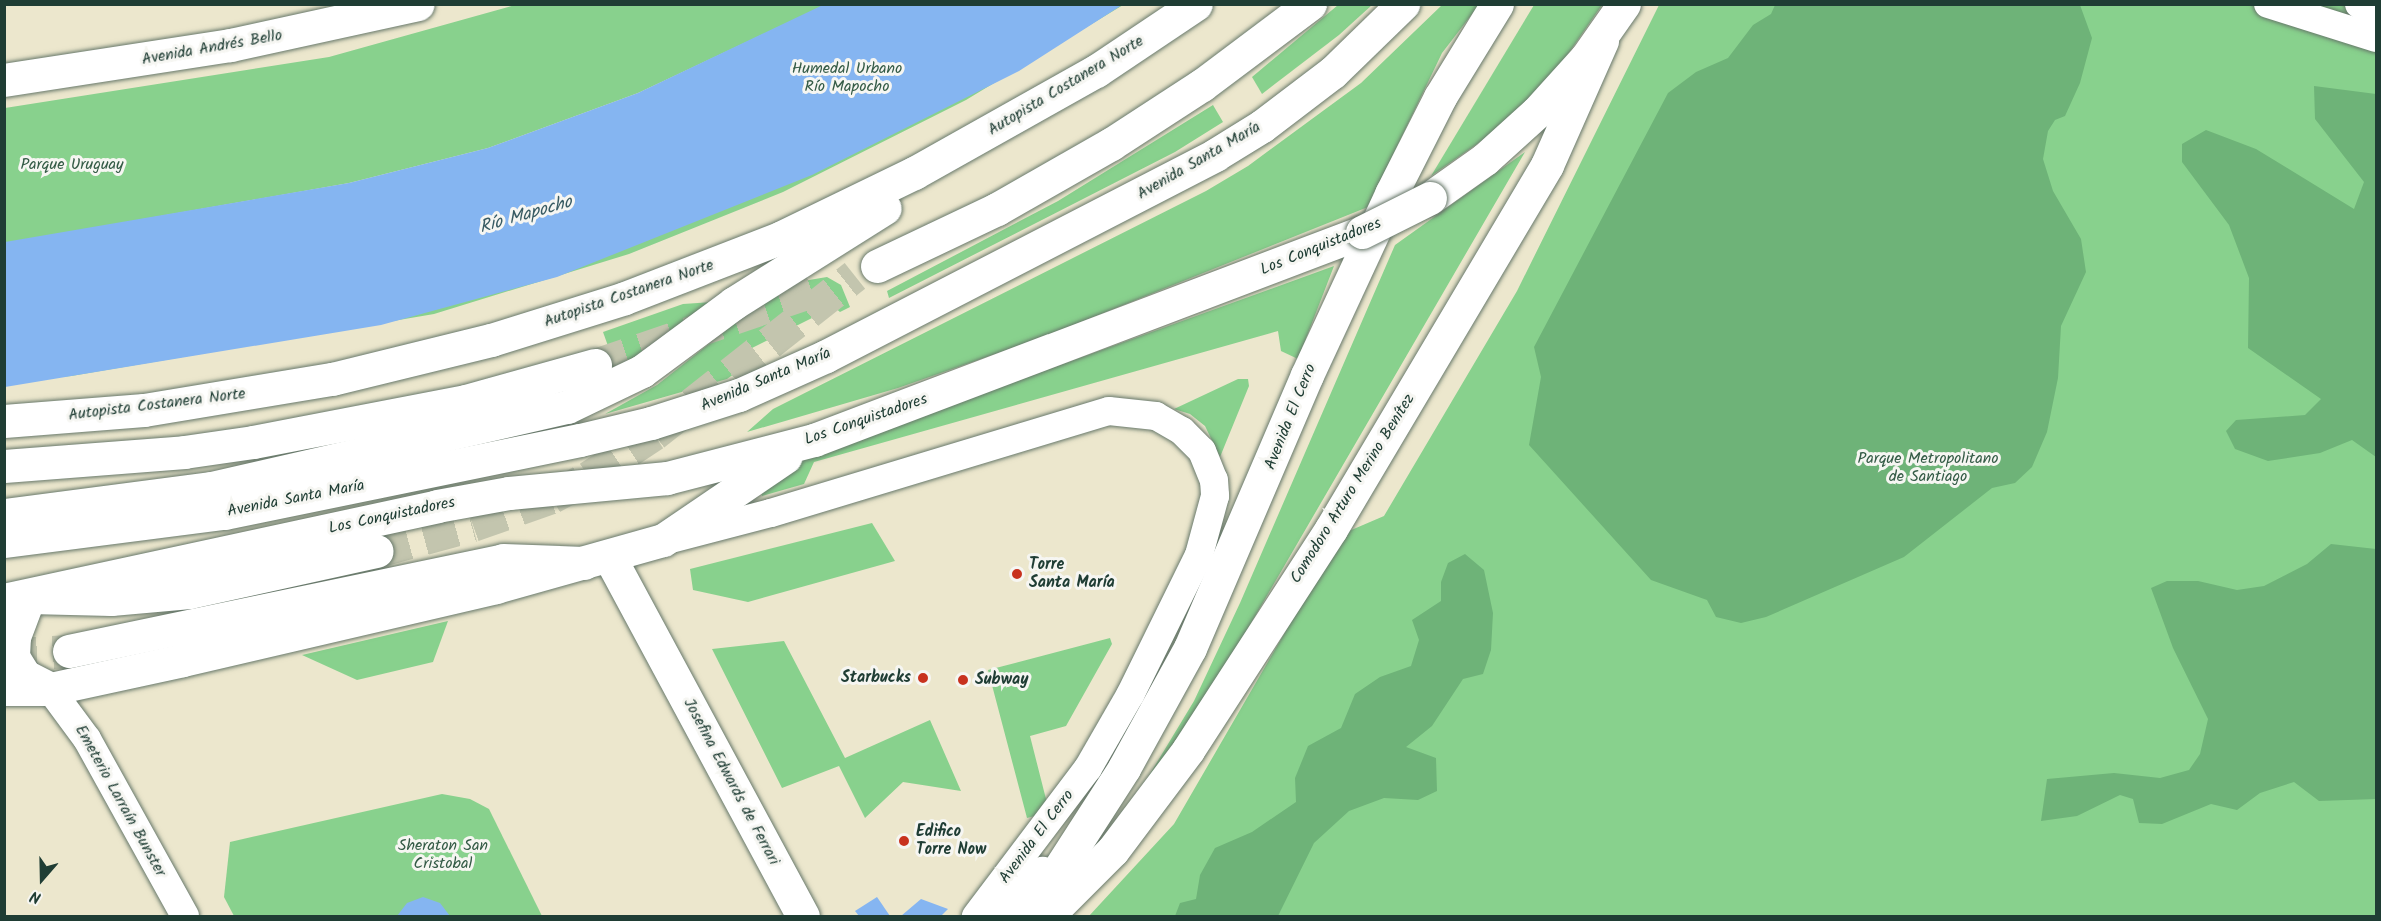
<!DOCTYPE html>
<html>
<head>
<meta charset="utf-8">
<style>
  body { margin:0 }
  #map { position:relative; width:2381px; height:921px; overflow:hidden; background:#ece7cd; font-family:Kalam,sans-serif }
  div>[style] { position:absolute }
  .green>* { inset:0; background:#88d18d }
  .forest>* { inset:0; background:#6eb378 }
  .water>* { inset:0; background:#85b5f1 }
  .highway-tunnel>* { height:33px; margin-top:-16.5px; transform-origin:0; background:repeating-linear-gradient(90deg,#c3c5ae 0 33px,transparent 0 49px) }
  .roads { filter:drop-shadow(0 0 2px #67786a) drop-shadow(0 0 2px #67786a) }
  .street>* { height:28px; margin:-14px; padding:0 14px; transform-origin:14px; border-radius:14px; background:#fff }
  .secondary>* { height:33px; margin:-16.5px; padding:0 16.5px; transform-origin:16.5px; border-radius:16.5px; background:#fff }
  .primary>* { height:33px; margin:-16.5px; padding:0 16.5px; transform-origin:16.5px; border-radius:16.5px; background:#fff }
  .highway>* { height:33px; margin:-16.5px; padding:0 16.5px; transform-origin:16.5px; border-radius:16.5px; background:#fff }
  .bridges { filter:drop-shadow(0 0 2px #67786a) drop-shadow(0 0 2px #67786a) }
  .primary-bridge>* { height:33px; margin:-16.5px; padding:0 16.5px; transform-origin:16.5px; border-radius:16.5px; background:#fff }
  .dots>* { width:16px; height:16px; translate:-50% -50%; box-sizing:border-box; border:3px solid #f6f6f2; border-radius:50% }
  span { translate:-50% -50%; white-space:nowrap; text-align:center; line-height:1.15; -webkit-text-stroke:6px #f6f6f2; paint-order:stroke }
  .street-label { font-size:16px; color:#1f3d34 }
  .park-label { font-size:16px; color:#345b46 }
  .poi-label { font-size:16px; color:#1f3d34; font-weight:700 }
  .left { translate:0 -50%; text-align:left }
  .right { translate:-100% -50%; text-align:right }
  .water-label { font-size:18px; color:#385b63; font-style:italic }
  .frame { position:absolute; inset:0; border:6px solid #1f3d34; pointer-events:none }
  .north { position:absolute; left:12px; top:849px; width:60px; height:60px; -webkit-text-stroke:4px #f6f6f2; paint-order:stroke; rotate:200deg; font-size:16px; font-weight:700; line-height:24px; text-align:center; color:#1f3d34 }
  .north::after { content:''; display:block; margin:auto; width:21px; height:27px; background:#1f3d34; clip-path:polygon(50% 0,100% 100%,50% 72%,0 100%) }
</style>
</head>
<body>
<div id="map">
  <div class="green">
    <i style="clip-path:polygon(515px 5px,825px 5px,638px 93px,488px 148px,349px 183px,41px 237px,91px 233px,447px 165px,692px 78px,829px 5px,1123px 5px,966px 100px,783px 192px,629px 254px,434px 314px,71px 376px,5px 382px,5px 108px,329px 57px)"></i>
    <i style="clip-path:polygon(1338px 5px,1372px 5px,1339px 35px,1262px 94px,1252px 77px)"></i>
    <i style="clip-path:polygon(1442px 5px,1479px 5px,1442px 53px,1368px 207px,1041px 338px,898px 388px,747px 432px,773px 409px,1206px 191px,1248px 166px,1361px 83px)"></i>
    <i style="clip-path:polygon(1534px 5px,1602px 5px,1550px 80px,1500px 128px,1431px 176px)"></i>
    <i style="clip-path:polygon(1659px 5px,2376px 5px,2376px 916px,1089px 916px,1174px 824px,1342px 534px,1384px 516px,1517px 291px)"></i>
    <i style="clip-path:polygon(1213px 105px,1223px 122px,1175px 152px,889px 298px,887px 291px,1058px 201px)"></i>
    <i style="clip-path:polygon(1525px 152px,1204px 704px,1133px 802px,1194px 701px,1240px 603px,1395px 245px)"></i>
    <i style="clip-path:polygon(1334px 266px,1298px 359px,1281px 351px,1278px 331px,814px 462px,804px 484px,762px 496px,761px 491px,798px 460px)"></i>
    <i style="clip-path:polygon(827px 277px,841px 285px,850px 307px,840px 312px,834px 307px,744px 352px,736px 360px,738px 371px,727px 379px,605px 414px,657px 385px,785px 284px)"></i>
    <i style="clip-path:polygon(713px 302px,617px 371px,603px 332px,683px 304px)"></i>
    <i style="clip-path:polygon(1238px 379px,1248px 379px,1249px 386px,1220px 457px,1205px 426px,1190px 414px,1174px 409px)"></i>
    <i style="clip-path:polygon(872px 523px,895px 561px,748px 602px,693px 590px,690px 569px)"></i>
    <i style="clip-path:polygon(448px 621px,433px 662px,357px 680px,302px 655px)"></i>
    <i style="clip-path:polygon(1110px 638px,1112px 644px,1066px 726px,1030px 736px,1047px 803px,1042px 814px,1027px 818px,988px 670px)"></i>
    <i style="clip-path:polygon(784px 641px,845px 758px,930px 720px,961px 791px,903px 782px,865px 818px,839px 766px,782px 788px,712px 649px)"></i>
    <i style="clip-path:polygon(442px 794px,470px 799px,489px 809px,542px 916px,234px 916px,224px 897px,230px 842px)"></i>
  </div>
  <div class="forest">
    <i style="clip-path:polygon(1775px 5px,2080px 5px,2092px 38px,2080px 83px,2065px 116px,2055px 120px,2048px 131px,2043px 159px,2053px 191px,2081px 239px,2086px 272px,2061px 326px,2058px 378px,2047px 432px,2032px 467px,2015px 483px,1992px 488px,1904px 557px,1766px 617px,1741px 623px,1716px 617px,1707px 600px,1651px 580px,1529px 445px,1541px 377px,1534px 347px,1668px 93px,1696px 72px,1728px 58px,1753px 25px,1771px 14px)"></i>
    <i style="clip-path:polygon(2314px 86px,2376px 94px,2376px 457px,2352px 440px,2320px 453px,2268px 461px,2235px 449px,2226px 431px,2236px 420px,2305px 415px,2321px 399px,2248px 348px,2249px 278px,2229px 225px,2182px 162px,2182px 144px,2206px 130px,2256px 149px,2354px 209px,2364px 182px,2315px 119px)"></i>
    <i style="clip-path:polygon(2331px 544px,2376px 549px,2376px 799px,2319px 801px,2294px 782px,2260px 793px,2237px 810px,2211px 804px,2162px 824px,2139px 823px,2133px 799px,2120px 795px,2077px 816px,2041px 821px,2047px 779px,2114px 773px,2160px 778px,2189px 770px,2200px 754px,2208px 719px,2173px 648px,2151px 588px,2167px 581px,2198px 581px,2237px 590px,2264px 586px,2307px 564px)"></i>
    <i style="clip-path:polygon(1465px 554px,1484px 570px,1493px 613px,1491px 650px,1483px 674px,1463px 679px,1432px 726px,1406px 747px,1436px 758px,1437px 791px,1418px 800px,1384px 798px,1349px 811px,1314px 843px,1278px 916px,1175px 916px,1180px 903px,1196px 899px,1200px 875px,1215px 848px,1252px 832px,1296px 802px,1295px 778px,1308px 746px,1341px 728px,1355px 694px,1380px 677px,1411px 666px,1419px 640px,1412px 620px,1441px 601px,1441px 582px,1448px 563px)"></i>
  </div>
  <div class="water">
    <i style="clip-path:polygon(825px 4px,1122px 5px,1019px 71px,812px 175px,557px 277px,381px 325px,5px 387px,5px 242px,349px 183px,488px 148px,638px 93px)"></i>
    <i style="clip-path:polygon(423px 897px,440px 903px,450px 916px,397px 916px,407px 903px)"></i>
    <i style="clip-path:polygon(877px 897px,890px 916px,859px 916px,855px 911px)"></i>
    <i style="clip-path:polygon(921px 899px,948px 909px,941px 916px,901px 916px)"></i>
  </div>
  <div class="highway-tunnel">
    <i style="left:595px;top:365px;width:242px;rotate:-18.8deg"></i>
    <i style="left:377px;top:551px;width:99px;rotate:-15.2deg"></i>
    <i style="left:473px;top:525px;width:84px;rotate:-19.5deg"></i>
    <i style="left:552px;top:497px;width:42px;rotate:-28.4deg"></i>
    <i style="left:589px;top:477px;width:78px;rotate:-33.5deg"></i>
    <i style="left:654px;top:434px;width:256px;rotate:-38.3deg"></i>
    <i style="left:4px;top:655px;width:65px;rotate:-3.5deg"></i>
  </div>
  <div class="roads">
    <div class="street">
      <i style="left:2268px;top:4px;width:113px;rotate:17.5deg"></i>
      <i style="left:2359px;top:4px;width:21px;rotate:35deg"></i>
      <i style="left:671px;top:539px;width:103px;rotate:-14.6deg"></i>
      <i style="left:771px;top:513px;width:353px;rotate:-16.8deg"></i>
      <i style="left:1109px;top:411px;width:47px;rotate:6.1deg"></i>
      <i style="left:1156px;top:416px;width:30px;rotate:30deg"></i>
      <i style="left:1182px;top:431px;width:28px;rotate:45deg"></i>
      <i style="left:1202px;top:451px;width:31px;rotate:68deg"></i>
      <i style="left:1214px;top:480px;width:16px;rotate:86deg"></i>
      <i style="left:1215px;top:496px;width:61px;rotate:105.2deg"></i>
      <i style="left:1199px;top:555px;width:156px;rotate:116.2deg"></i>
      <i style="left:1130px;top:695px;width:84px;rotate:119.9deg"></i>
      <i style="left:1088px;top:768px;width:186px;rotate:127.1deg"></i>
      <i style="left:50px;top:689px;width:62px;rotate:53.5deg"></i>
      <i style="left:87px;top:739px;width:202px;rotate:61deg"></i>
    </div>
    <div class="secondary">
      <i style="left:609px;top:556px;width:409px;rotate:61.7deg"></i>
      <i style="left:4px;top:689px;width:46px"></i>
      <i style="left:50px;top:689px;width:136px;rotate:-12.3deg"></i>
      <i style="left:183px;top:660px;width:321px;rotate:-13.1deg"></i>
      <i style="left:496px;top:587px;width:173px;rotate:-15.7deg"></i>
      <i style="left:1032px;top:911px;width:170px;rotate:-57.2deg"></i>
      <i style="left:1124px;top:768px;width:137px;rotate:-61.2deg"></i>
      <i style="left:1190px;top:648px;width:297px;rotate:-66.8deg"></i>
      <i style="left:1307px;top:375px;width:200px;rotate:-65.1deg"></i>
      <i style="left:1391px;top:194px;width:109px;rotate:-63.2deg"></i>
      <i style="left:1440px;top:97px;width:109px;rotate:-58.5deg"></i>
      <i style="left:999px;top:916px;width:61px;rotate:-45deg"></i>
      <i style="left:1047px;top:916px;width:93px;rotate:-45deg"></i>
      <i style="left:1113px;top:850px;width:125px;rotate:-53.1deg"></i>
      <i style="left:1188px;top:750px;width:263px;rotate:-57.1deg"></i>
      <i style="left:1331px;top:529px;width:423px;rotate:-59.3deg"></i>
      <i style="left:1547px;top:165px;width:136px;rotate:-66.1deg"></i>
    </div>
    <div class="primary">
      <i style="left:4px;top:80px;width:229px;rotate:-8.8deg"></i>
      <i style="left:230px;top:45px;width:192px;rotate:-12.3deg"></i>
      <i style="left:1430px;top:198px;width:67px;rotate:-35.3deg"></i>
      <i style="left:1485px;top:159px;width:70px;rotate:-42.1deg"></i>
      <i style="left:1537px;top:112px;width:73px;rotate:-47.8deg"></i>
      <i style="left:1586px;top:58px;width:66px;rotate:-54.9deg"></i>
      <i style="left:663px;top:540px;width:148px;rotate:-34.2deg"></i>
      <i style="left:4px;top:541px;width:222px;rotate:-7.3deg"></i>
      <i style="left:224px;top:513px;width:363px;rotate:-11.6deg"></i>
      <i style="left:580px;top:440px;width:73px;rotate:-13.5deg"></i>
      <i style="left:651px;top:423px;width:92px;rotate:-17.7deg"></i>
      <i style="left:739px;top:395px;width:95px;rotate:-24.1deg"></i>
      <i style="left:826px;top:356px;width:438px;rotate:-27.3deg"></i>
      <i style="left:1215px;top:155px;width:55px;rotate:-31.7deg"></i>
      <i style="left:1262px;top:126px;width:89px;rotate:-37.3deg"></i>
      <i style="left:1333px;top:72px;width:98px;rotate:-44.2deg"></i>
      <i style="left:29px;top:597px;width:43px;rotate:110.6deg"></i>
      <i style="left:14px;top:637px;width:20px;rotate:93deg"></i>
      <i style="left:13px;top:657px;width:22px;rotate:58deg"></i>
      <i style="left:25px;top:676px;width:28px;rotate:27deg"></i>
      <i style="left:4px;top:600px;width:443px;rotate:-12.2deg"></i>
      <i style="left:437px;top:506px;width:73px;rotate:-10.2deg"></i>
      <i style="left:509px;top:493px;width:159px;rotate:-5.4deg"></i>
      <i style="left:667px;top:478px;width:152px;rotate:-14.5deg"></i>
      <i style="left:814px;top:440px;width:586px;rotate:-20.78deg"></i>
    </div>
    <div class="highway">
      <i style="left:877px;top:266px;width:133px;rotate:-25.4deg"></i>
      <i style="left:997px;top:209px;width:131px;rotate:-29.7deg"></i>
      <i style="left:1111px;top:144px;width:108px;rotate:-33deg"></i>
      <i style="left:1202px;top:85px;width:135px;rotate:-36.9deg"></i>
      <i style="left:4px;top:421px;width:140px;rotate:-4.5deg"></i>
      <i style="left:144px;top:410px;width:191px;rotate:-9.4deg"></i>
      <i style="left:332px;top:379px;width:164px;rotate:-13.8deg"></i>
      <i style="left:491px;top:340px;width:140px;rotate:-17.4deg"></i>
      <i style="left:625px;top:298px;width:168px;rotate:-21.2deg"></i>
      <i style="left:782px;top:237px;width:147px;rotate:-25.9deg"></i>
      <i style="left:914px;top:173px;width:209px;rotate:-29.3deg"></i>
      <i style="left:1096px;top:71px;width:120px;rotate:-33.8deg"></i>
      <i style="left:4px;top:466px;width:181px;rotate:-4.4deg"></i>
      <i style="left:184px;top:452px;width:70px;rotate:-8.2deg"></i>
      <i style="left:253px;top:442px;width:217px;rotate:-10.9deg"></i>
      <i style="left:466px;top:401px;width:134px;rotate:-15.6deg"></i>
      <i style="left:4px;top:515px;width:210px;rotate:-7.4deg"></i>
      <i style="left:212px;top:488px;width:364px;rotate:-12.9deg"></i>
      <i style="left:567px;top:407px;width:83px;rotate:-25.6deg"></i>
      <i style="left:642px;top:371px;width:114px;rotate:-36.5deg"></i>
      <i style="left:734px;top:303px;width:178px;rotate:-32.2deg"></i>
      <i style="left:29px;top:597px;width:82px;rotate:1.4deg"></i>
      <i style="left:111px;top:599px;width:79px;rotate:-5.1deg"></i>
      <i style="left:190px;top:592px;width:191px;rotate:-12.4deg"></i>
      <i style="left:69px;top:651px;width:443px;rotate:-11.8deg"></i>
      <i style="left:503px;top:560px;width:81px;rotate:2.1deg"></i>
    </div>
  </div>
  <div class="bridges">
    <div class="primary-bridge">
      <i style="left:1362px;top:232px;width:76px;rotate:-26.6deg"></i>
    </div>
  </div>
  <div class="dots">
    <i style="left:1017px;top:574px;background:#c8321e"></i>
    <i style="left:923px;top:678px;background:#c8321e"></i>
    <i style="left:963px;top:680px;background:#c8321e"></i>
    <i style="left:904px;top:841px;background:#c8321e"></i>
  </div>
  <div class="street-label">
    <span style="left:212px;top:48px;rotate:-10deg">Avenida Andrés Bello</span>
    <span style="left:1066px;top:86px;rotate:-31deg">Autopista Costanera Norte</span>
    <span style="left:1199px;top:161px;rotate:-30deg">Avenida Santa María</span>
    <span style="left:1321px;top:247px;rotate:-22deg">Los Conquistadores</span>
    <span style="left:629px;top:294px;rotate:-19deg">Autopista Costanera Norte</span>
    <span style="left:766px;top:380px;rotate:-23deg">Avenida Santa María</span>
    <span style="left:157px;top:405px;rotate:-7deg">Autopista Costanera Norte</span>
    <span style="left:1291px;top:417px;rotate:-68deg">Avenida El Cerro</span>
    <span style="left:866px;top:420px;rotate:-19deg">Los Conquistadores</span>
    <span style="left:1353px;top:489px;rotate:-58deg">Comodoro Arturo Merino Benítez</span>
    <span style="left:296px;top:499px;rotate:-11deg">Avenida Santa María</span>
    <span style="left:392px;top:516px;rotate:-12deg">Los Conquistadores</span>
    <span style="left:731px;top:782px;rotate:62deg">Josefina Edwards de Ferrari</span>
    <span style="left:120px;top:801px;rotate:61deg">Emeterio Larraín Bunster</span>
    <span style="left:1037px;top:837px;rotate:-53deg">Avenida El Cerro</span>
  </div>
  <div class="park-label">
    <span style="left:847px;top:78px">Humedal Urbano<br>Río Mapocho</span>
    <span style="left:72px;top:165px">Parque Uruguay</span>
    <span style="left:1928px;top:468px">Parque Metropolitano<br>de Santiago</span>
    <span style="left:443px;top:855px">Sheraton San<br>Cristobal</span>
  </div>
  <div class="poi-label">
    <span class="left" style="left:1029px;top:574px">Torre<br>Santa María</span>
    <span class="right" style="left:911px;top:678px">Starbucks</span>
    <span class="left" style="left:975px;top:680px">Subway</span>
    <span class="left" style="left:916px;top:841px">Edifico<br>Torre Now</span>
  </div>
  <div class="water-label">
    <span style="left:526px;top:216px;rotate:-16deg">Río Mapocho</span>
  </div>
  <div class="frame"></div>
  <div class="north">N</div>
</div>
</body>
</html>
